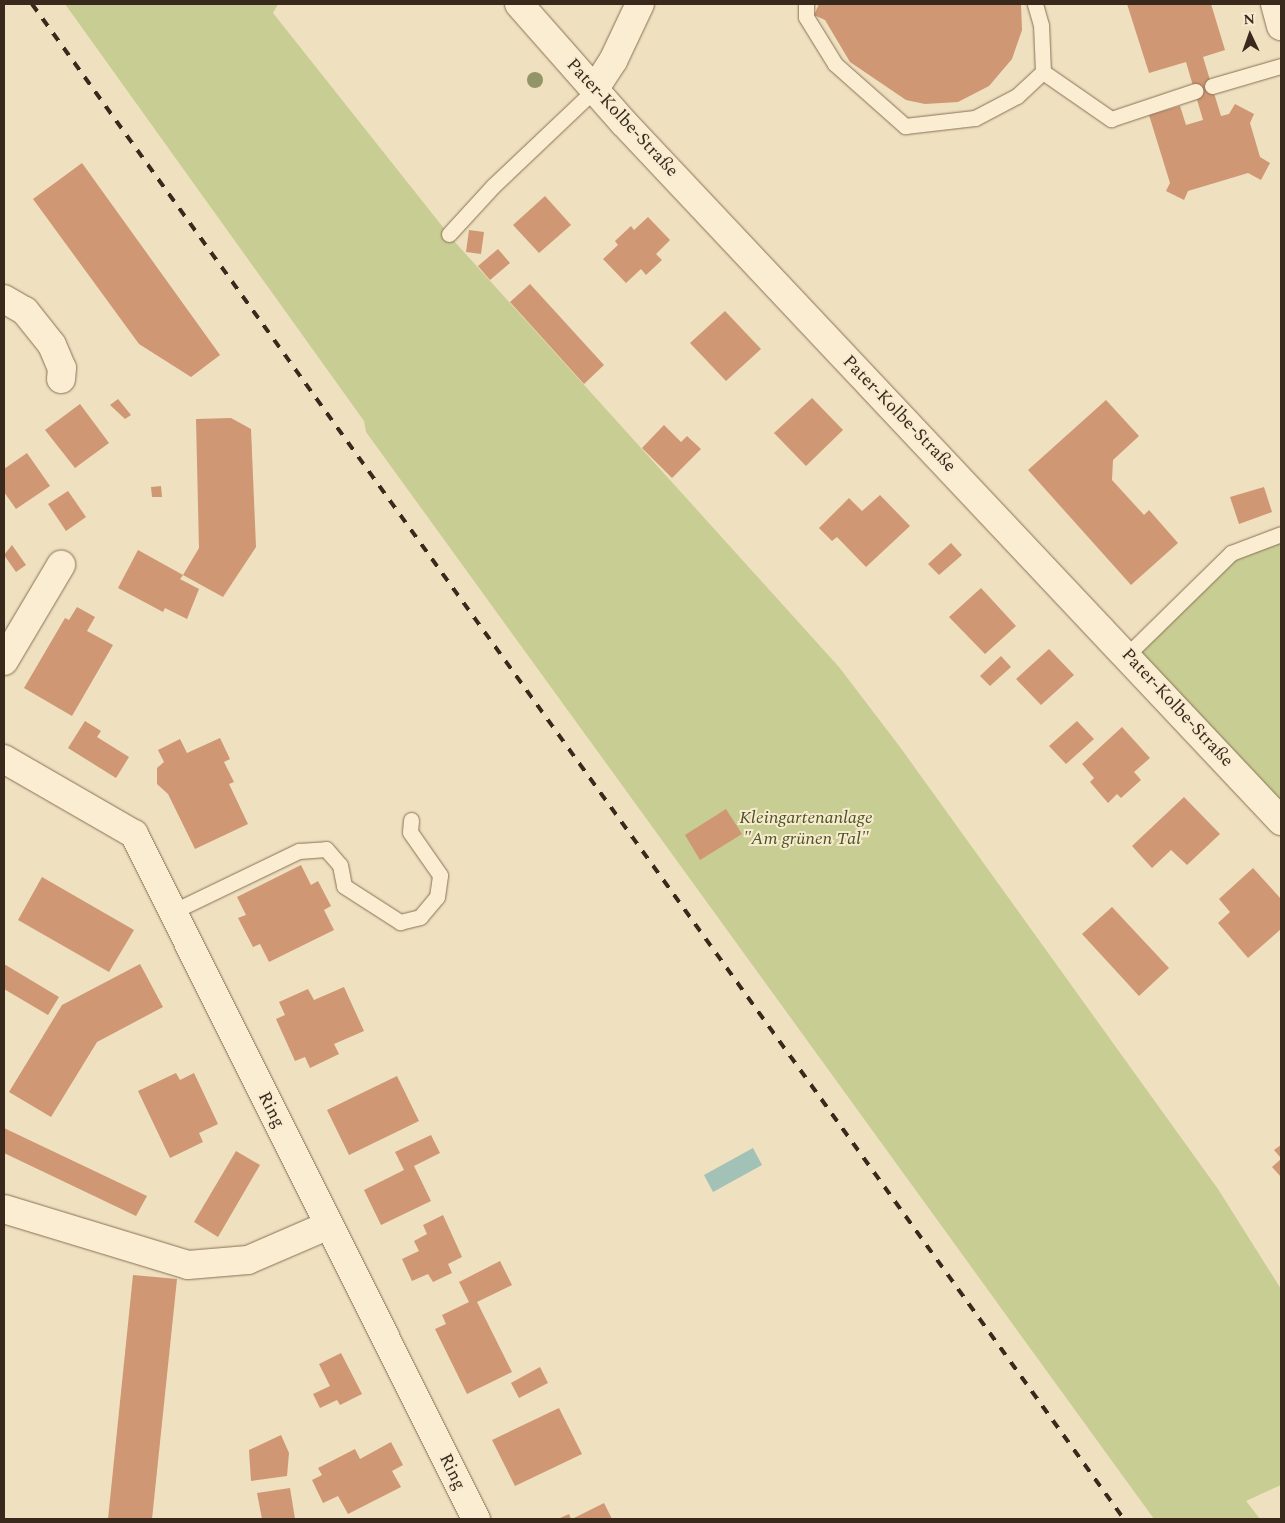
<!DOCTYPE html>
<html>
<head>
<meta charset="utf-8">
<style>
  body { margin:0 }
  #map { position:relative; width:1285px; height:1523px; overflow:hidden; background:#efe0bf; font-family:Spectral,serif }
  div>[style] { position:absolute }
  .green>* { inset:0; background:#c8ce93 }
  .water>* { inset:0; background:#a2c1b7 }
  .building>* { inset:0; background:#cf9773 }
  .roads { filter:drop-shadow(0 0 1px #897057) drop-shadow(0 0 1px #897057) }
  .service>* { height:15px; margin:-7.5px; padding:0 7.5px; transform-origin:7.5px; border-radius:7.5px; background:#faedd2 }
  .minor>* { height:28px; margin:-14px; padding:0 14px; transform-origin:14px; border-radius:14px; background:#faedd2 }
  .tertiary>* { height:28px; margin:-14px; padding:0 14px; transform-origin:14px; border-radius:14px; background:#faedd2 }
  .rail>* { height:4px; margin-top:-2px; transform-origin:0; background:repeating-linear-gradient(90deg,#38291c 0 9px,transparent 0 18px) }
  .trees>* { width:16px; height:16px; margin:-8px; border-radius:50%; background:#949469 }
  span { translate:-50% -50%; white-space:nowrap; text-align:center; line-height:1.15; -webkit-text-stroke:4px #f7eacf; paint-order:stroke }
  .street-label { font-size:18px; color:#38291c }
  .park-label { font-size:18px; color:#495522; font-style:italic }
  .frame { position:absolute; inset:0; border:5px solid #38291c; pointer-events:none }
  .north { position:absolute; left:1225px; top:10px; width:50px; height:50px; -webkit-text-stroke:4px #f7eacf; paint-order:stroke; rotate:357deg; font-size:14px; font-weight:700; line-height:20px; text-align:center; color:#38291c }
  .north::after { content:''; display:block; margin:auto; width:18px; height:22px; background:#38291c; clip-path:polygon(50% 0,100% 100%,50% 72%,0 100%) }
</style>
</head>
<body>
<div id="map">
  <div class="green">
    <i style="clip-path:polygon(65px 4px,278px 4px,273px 13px,454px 241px,839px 667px,900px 747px,1218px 1189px,1281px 1289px,1281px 1485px,1246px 1501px,1260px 1519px,1154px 1519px,366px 432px,364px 421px)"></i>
    <i style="clip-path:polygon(1281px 534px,1281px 821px,1127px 655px,1231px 553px)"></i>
  </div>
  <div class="water">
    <i style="clip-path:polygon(753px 1148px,762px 1165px,713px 1192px,704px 1175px)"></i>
  </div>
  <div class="building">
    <i style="clip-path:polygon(819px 4px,1021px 4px,1022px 30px,1012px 59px,989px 86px,958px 102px,925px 104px,906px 100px,850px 62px,825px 20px,814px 15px)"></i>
    <i style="clip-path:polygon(1127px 4px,1211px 4px,1225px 50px,1203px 57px,1221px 116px,1229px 114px,1235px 104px,1254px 114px,1250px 123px,1260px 157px,1270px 163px,1261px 180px,1248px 173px,1188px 191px,1184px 200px,1166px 191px,1170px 183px,1149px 115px,1180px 106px,1186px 125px,1203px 120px,1186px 62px,1149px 73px)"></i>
    <i style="clip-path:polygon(82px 163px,220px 355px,191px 377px,139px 344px,33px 199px)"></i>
    <i style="clip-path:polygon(545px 196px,571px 225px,539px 253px,513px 225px)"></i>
    <i style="clip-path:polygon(648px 217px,670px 240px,656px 254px,662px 260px,646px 275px,641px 269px,626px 283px,603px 259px,618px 245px,615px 241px,631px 226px,634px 230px)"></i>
    <i style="clip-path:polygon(469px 230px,484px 232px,481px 254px,466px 252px)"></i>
    <i style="clip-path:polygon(498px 249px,510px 263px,490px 280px,478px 266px)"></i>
    <i style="clip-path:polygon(530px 284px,604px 365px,584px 384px,510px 302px)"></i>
    <i style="clip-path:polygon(725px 311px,761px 349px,726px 381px,690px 343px)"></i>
    <i style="clip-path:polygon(812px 398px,843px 430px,806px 466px,774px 433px)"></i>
    <i style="clip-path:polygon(118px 399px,131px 415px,125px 419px,110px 405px)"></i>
    <i style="clip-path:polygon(1106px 400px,1139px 436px,1113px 460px,1112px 480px,1144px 515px,1149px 510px,1178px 543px,1131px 585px,1028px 470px)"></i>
    <i style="clip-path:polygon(80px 404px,109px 443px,75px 468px,45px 430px)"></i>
    <i style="clip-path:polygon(231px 418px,251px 429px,256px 547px,223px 597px,183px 575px,199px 548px,196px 419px)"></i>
    <i style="clip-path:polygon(664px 425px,681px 442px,687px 436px,701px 449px,672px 478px,642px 448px)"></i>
    <i style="clip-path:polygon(27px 453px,50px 486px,16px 509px,4px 492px,4px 469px)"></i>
    <i style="clip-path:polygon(161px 486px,162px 497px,152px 497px,151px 487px)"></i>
    <i style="clip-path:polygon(1264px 487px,1272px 512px,1239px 524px,1230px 497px)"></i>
    <i style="clip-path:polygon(68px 491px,86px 517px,66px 531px,48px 504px)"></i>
    <i style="clip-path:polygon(880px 495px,910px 526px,866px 567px,837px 537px,832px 541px,819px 528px,849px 498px,862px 511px)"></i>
    <i style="clip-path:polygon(951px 543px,962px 555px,939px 575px,928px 564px)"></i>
    <i style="clip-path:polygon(12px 545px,26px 565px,16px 572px,4px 555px)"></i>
    <i style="clip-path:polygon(138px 550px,183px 575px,180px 579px,199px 589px,187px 619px,165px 608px,163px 612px,118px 588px)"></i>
    <i style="clip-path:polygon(981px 588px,1016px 626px,985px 654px,949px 617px)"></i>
    <i style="clip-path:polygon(77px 607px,95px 617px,87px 631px,113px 645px,72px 716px,24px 688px,65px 618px,69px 620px)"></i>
    <i style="clip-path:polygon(1049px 649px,1074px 675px,1041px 705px,1016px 679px)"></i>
    <i style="clip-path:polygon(1001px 656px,1011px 667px,990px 686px,980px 676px)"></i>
    <i style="clip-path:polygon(85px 721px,101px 731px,97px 737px,129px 757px,116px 778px,68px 748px)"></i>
    <i style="clip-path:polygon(1077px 721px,1094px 739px,1066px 764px,1049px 746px)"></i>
    <i style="clip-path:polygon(1122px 727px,1150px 758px,1134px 772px,1141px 780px,1121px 798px,1117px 794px,1108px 803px,1090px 782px,1094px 778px,1082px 764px)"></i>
    <i style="clip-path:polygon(220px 738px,230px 759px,224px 762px,234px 782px,229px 784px,248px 824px,195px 849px,168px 794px,157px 784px,157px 768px,164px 762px,158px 750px,180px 739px,187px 753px)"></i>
    <i style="clip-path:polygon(1184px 797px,1220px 834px,1187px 865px,1171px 850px,1152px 868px,1132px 846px)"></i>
    <i style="clip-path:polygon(726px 809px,742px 834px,700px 860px,685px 835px)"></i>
    <i style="clip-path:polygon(301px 865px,311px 885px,318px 881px,331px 906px,324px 910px,334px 930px,269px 962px,260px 944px,253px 947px,238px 918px,246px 915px,237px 897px)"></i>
    <i style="clip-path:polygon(1253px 868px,1281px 899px,1281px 929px,1248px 958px,1218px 923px,1230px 912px,1219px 899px)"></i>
    <i style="clip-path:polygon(42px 877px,134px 930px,109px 972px,18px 920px)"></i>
    <i style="clip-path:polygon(1112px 907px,1169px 968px,1139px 996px,1082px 934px)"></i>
    <i style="clip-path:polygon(4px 964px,59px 997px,48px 1015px,4px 989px)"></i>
    <i style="clip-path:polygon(140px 964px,163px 1007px,97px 1042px,51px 1117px,9px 1092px,62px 1005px)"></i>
    <i style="clip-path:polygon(344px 987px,364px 1031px,334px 1044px,339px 1054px,310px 1068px,305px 1057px,295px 1061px,276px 1019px,285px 1015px,279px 1002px,308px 989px,314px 1000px)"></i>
    <i style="clip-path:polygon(176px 1073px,180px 1080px,194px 1073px,218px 1124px,199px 1133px,203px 1142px,170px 1158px,138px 1091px)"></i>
    <i style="clip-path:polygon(397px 1076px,419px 1121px,349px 1155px,327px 1110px)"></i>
    <i style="clip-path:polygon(4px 1128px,147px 1196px,136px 1216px,4px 1153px)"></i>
    <i style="clip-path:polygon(431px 1135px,440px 1153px,414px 1166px,431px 1201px,381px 1225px,364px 1190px,404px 1170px,395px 1152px)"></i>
    <i style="clip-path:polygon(1281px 1145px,1281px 1158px,1274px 1150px)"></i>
    <i style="clip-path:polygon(236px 1151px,260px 1165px,218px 1237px,194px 1222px)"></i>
    <i style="clip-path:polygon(1281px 1159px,1281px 1177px,1272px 1167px)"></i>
    <i style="clip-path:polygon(443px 1215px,462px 1257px,448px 1264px,452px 1273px,433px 1282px,428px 1274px,412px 1281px,402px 1259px,419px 1251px,414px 1241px,427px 1234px,423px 1225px)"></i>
    <i style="clip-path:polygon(500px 1261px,512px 1285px,477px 1302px,512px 1372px,467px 1394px,435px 1329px,446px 1324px,442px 1315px,469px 1302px,459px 1282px)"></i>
    <i style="clip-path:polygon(133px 1275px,177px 1279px,152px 1519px,108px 1519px)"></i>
    <i style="clip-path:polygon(341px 1353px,362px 1394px,340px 1405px,337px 1400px,320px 1408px,313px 1394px,330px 1386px,319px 1364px)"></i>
    <i style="clip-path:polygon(540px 1367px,548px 1383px,519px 1398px,511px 1383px)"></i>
    <i style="clip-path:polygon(559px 1408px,582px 1454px,515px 1486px,492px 1440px)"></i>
    <i style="clip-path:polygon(281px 1435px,289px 1453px,287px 1476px,251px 1481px,249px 1450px)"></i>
    <i style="clip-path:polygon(391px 1442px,403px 1465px,392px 1471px,401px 1487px,348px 1514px,338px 1496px,323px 1503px,312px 1480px,322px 1475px,318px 1468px,355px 1449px,360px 1459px)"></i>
    <i style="clip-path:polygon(290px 1488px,295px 1519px,262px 1519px,257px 1493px)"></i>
    <i style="clip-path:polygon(604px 1503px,612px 1519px,572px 1519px)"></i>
    <i style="clip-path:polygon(569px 1514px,571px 1519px,558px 1519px)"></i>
  </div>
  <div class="roads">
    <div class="service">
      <i style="left:806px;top:4px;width:13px;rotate:90deg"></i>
      <i style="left:806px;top:17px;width:55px;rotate:58.3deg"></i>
      <i style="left:835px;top:64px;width:94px;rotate:41.5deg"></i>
      <i style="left:905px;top:126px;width:70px;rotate:-6.5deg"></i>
      <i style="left:975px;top:118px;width:47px;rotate:-27.6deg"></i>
      <i style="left:1017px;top:96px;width:35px;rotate:-43deg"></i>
      <i style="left:1043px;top:72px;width:47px;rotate:-92.4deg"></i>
      <i style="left:1041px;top:25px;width:22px;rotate:-106deg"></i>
      <i style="left:1043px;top:72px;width:83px;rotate:34.7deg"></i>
      <i style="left:1111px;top:119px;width:89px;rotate:-18.4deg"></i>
      <i style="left:1212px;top:86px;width:72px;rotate:-16.2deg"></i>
      <i style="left:449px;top:234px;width:65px;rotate:-47.5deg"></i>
      <i style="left:493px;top:186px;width:139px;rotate:-43.5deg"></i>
      <i style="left:1127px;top:655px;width:146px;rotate:-44.4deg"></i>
      <i style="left:1231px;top:553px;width:53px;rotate:-20.8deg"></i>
      <i style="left:172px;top:912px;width:141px;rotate:-25.7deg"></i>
      <i style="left:299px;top:851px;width:27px;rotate:-4deg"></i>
      <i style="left:326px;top:849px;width:21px;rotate:49deg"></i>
      <i style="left:340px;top:865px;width:21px;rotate:79deg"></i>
      <i style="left:344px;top:886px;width:67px;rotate:32.7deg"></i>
      <i style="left:400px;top:922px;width:21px;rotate:-14deg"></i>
      <i style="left:420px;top:917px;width:26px;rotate:-50deg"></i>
      <i style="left:437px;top:897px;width:22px;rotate:-82deg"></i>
      <i style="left:440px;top:875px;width:52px;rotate:-124.9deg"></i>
      <i style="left:410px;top:832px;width:12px;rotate:-85deg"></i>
    </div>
    <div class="minor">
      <i style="left:519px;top:4px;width:159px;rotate:48.6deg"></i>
      <i style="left:624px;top:123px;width:959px;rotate:46.73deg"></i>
      <i style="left:594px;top:90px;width:35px;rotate:-57deg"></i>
      <i style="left:613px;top:61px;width:63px;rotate:-64.7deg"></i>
      <i style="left:4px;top:299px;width:24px;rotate:30deg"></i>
      <i style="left:25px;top:311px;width:43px;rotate:51.5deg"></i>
      <i style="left:52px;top:345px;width:25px;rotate:67deg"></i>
      <i style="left:62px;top:368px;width:11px;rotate:95deg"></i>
      <i style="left:4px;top:661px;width:112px;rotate:-59.3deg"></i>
      <i style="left:4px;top:759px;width:150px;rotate:30deg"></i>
      <i style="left:134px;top:834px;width:766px;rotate:63.47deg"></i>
      <i style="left:4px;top:1209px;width:192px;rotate:16.9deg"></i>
      <i style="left:188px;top:1265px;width:60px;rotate:-4.8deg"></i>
      <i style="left:248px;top:1260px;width:88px;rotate:-23.4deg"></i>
    </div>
    <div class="tertiary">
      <i style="left:1275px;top:4px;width:23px;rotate:75deg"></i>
    </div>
  </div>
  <div class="rail">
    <i style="left:32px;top:4px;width:1868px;rotate:54.22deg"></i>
  </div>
  <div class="trees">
    <i style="left:535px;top:80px"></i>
  </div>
  <div class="street-label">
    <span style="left:622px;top:118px;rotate:47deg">Pater-Kolbe-Straße</span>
    <span style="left:899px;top:414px;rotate:46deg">Pater-Kolbe-Straße</span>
    <span style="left:1177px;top:708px;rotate:47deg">Pater-Kolbe-Straße</span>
    <span style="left:271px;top:1110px;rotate:63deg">Ring</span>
    <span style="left:452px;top:1472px;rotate:64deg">Ring</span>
  </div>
  <div class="park-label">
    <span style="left:806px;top:829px">Kleingartenanlage<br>"Am grünen Tal"</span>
  </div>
  <div class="frame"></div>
  <div class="north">N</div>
</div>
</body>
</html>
